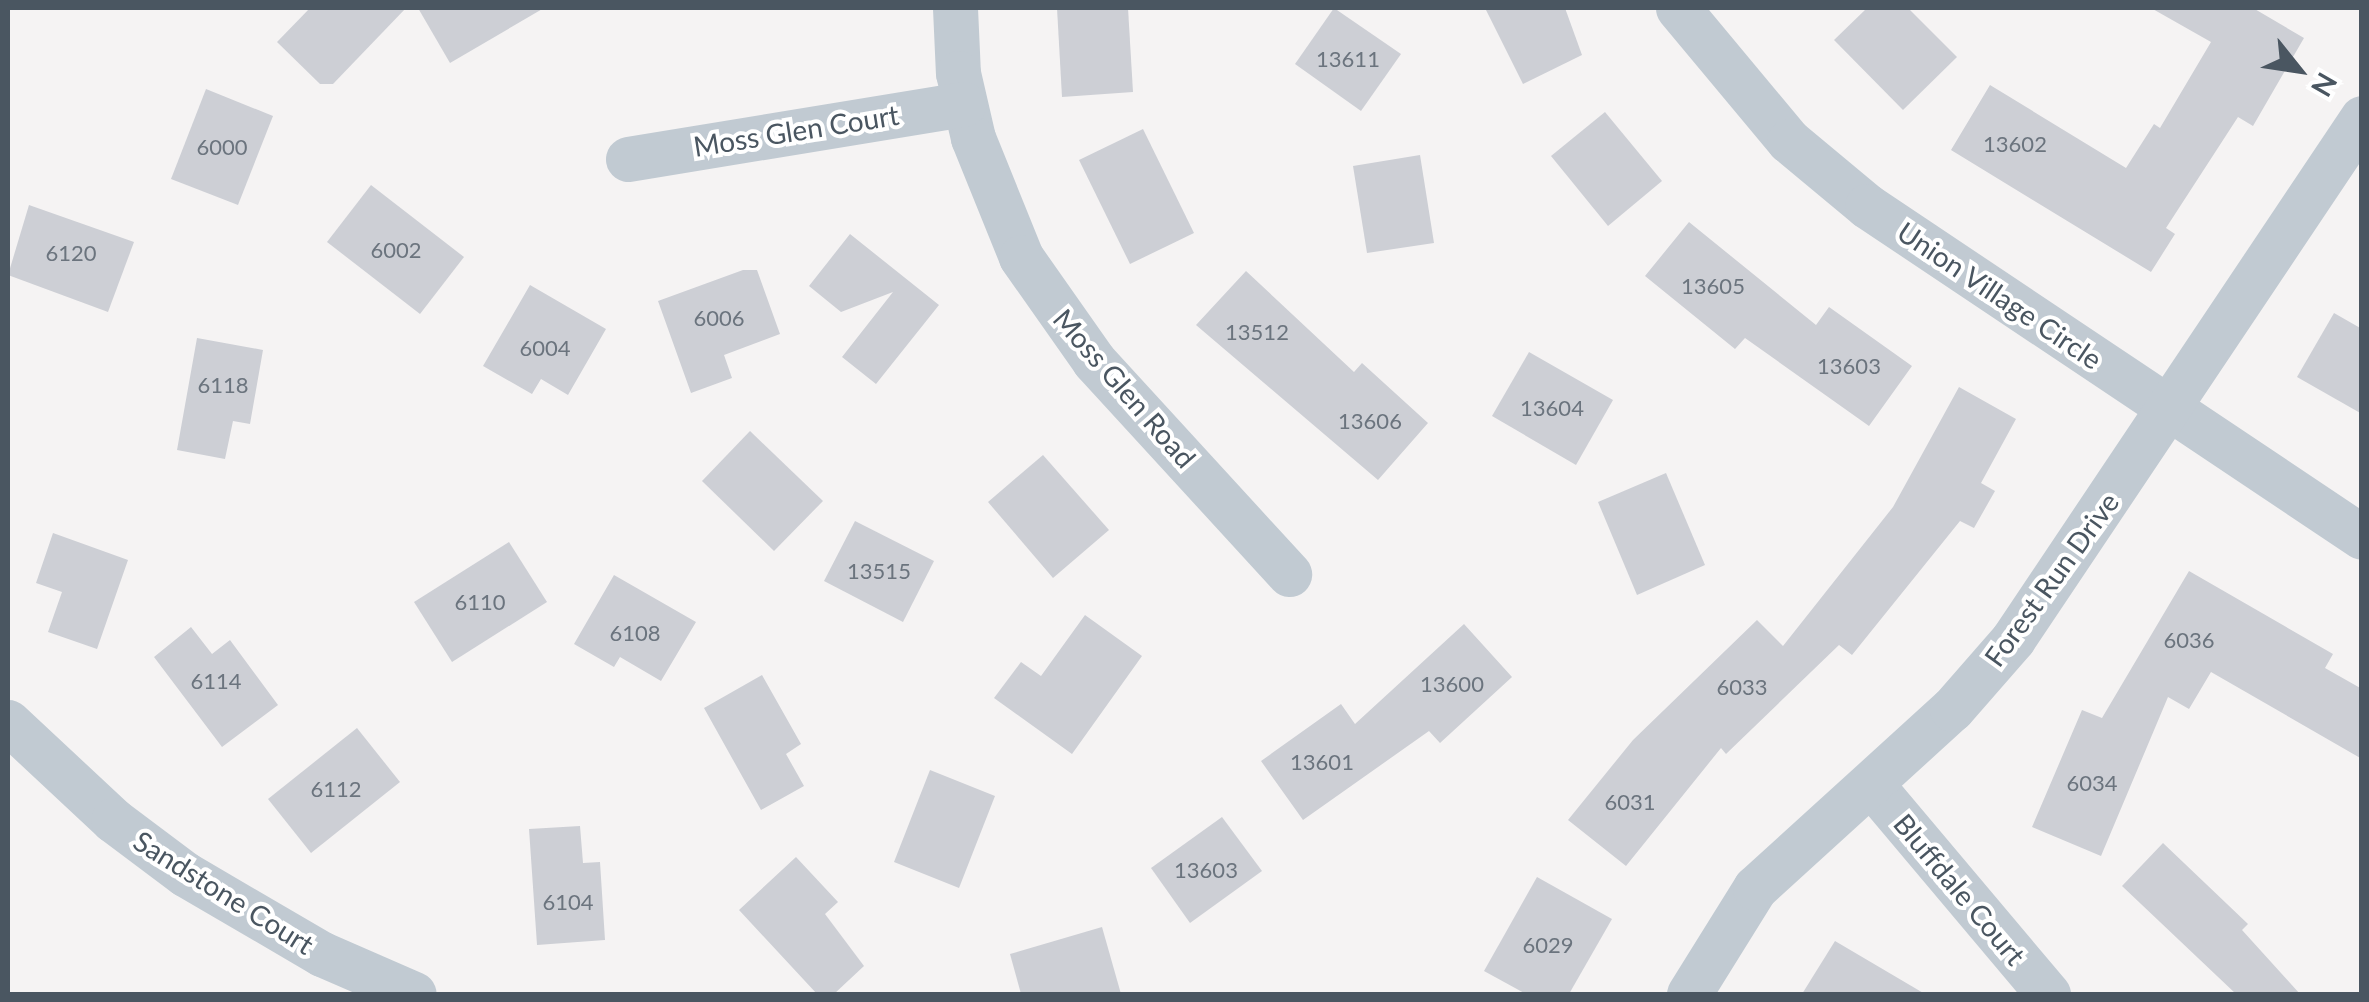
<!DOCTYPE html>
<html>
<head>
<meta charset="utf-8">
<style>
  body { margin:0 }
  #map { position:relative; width:2369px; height:1002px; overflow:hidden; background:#f5f3f3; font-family:Lato,sans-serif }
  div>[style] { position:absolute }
  .building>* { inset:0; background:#cdcfd5 }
  .minor>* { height:45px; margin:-22.5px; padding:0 22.5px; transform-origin:22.5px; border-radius:22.5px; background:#c1cad2 }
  span { translate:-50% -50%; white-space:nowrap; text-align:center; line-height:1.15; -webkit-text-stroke:8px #fff; paint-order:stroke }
  .number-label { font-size:22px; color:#6b747e }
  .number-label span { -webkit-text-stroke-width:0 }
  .street-label { font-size:28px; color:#4a5661 }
  .frame { position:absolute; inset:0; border:10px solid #4a5661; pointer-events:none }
  .north { position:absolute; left:2249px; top:20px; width:100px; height:100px; -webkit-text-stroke:8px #fff; paint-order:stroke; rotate:120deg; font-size:28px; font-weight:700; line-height:40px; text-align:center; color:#4a5661 }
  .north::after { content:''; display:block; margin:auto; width:35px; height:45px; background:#4a5661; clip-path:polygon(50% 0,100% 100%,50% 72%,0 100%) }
</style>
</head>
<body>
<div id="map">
  <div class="building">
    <i style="clip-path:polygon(310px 8px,406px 8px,333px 84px,320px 84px,277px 42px)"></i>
    <i style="clip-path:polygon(418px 8px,544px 8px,450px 63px)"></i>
    <i style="clip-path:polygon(1057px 8px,1128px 8px,1133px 92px,1062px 97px)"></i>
    <i style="clip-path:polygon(1334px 8px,1401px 54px,1361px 111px,1295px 64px)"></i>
    <i style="clip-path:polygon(1485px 8px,1565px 8px,1582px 55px,1523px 84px)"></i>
    <i style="clip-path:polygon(1867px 8px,1908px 8px,1957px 57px,1903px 110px,1834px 40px)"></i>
    <i style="clip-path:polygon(2151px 8px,2253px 8px,2304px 38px,2253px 126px,2238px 117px,2166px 228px,2175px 234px,2151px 272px,1951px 150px,1990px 85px,2126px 168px,2154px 124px,2160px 128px,2211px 42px)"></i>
    <i style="clip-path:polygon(206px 89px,273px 116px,238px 205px,171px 179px)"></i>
    <i style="clip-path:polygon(1605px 112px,1662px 181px,1608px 226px,1551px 156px)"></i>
    <i style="clip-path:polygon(1143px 129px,1194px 233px,1130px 264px,1079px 160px)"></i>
    <i style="clip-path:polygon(1420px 155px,1434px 243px,1367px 253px,1353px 166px)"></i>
    <i style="clip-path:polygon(371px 185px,464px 257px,420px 314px,327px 242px)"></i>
    <i style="clip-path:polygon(29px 205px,134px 242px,108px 312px,8px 275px)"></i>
    <i style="clip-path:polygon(1689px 222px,1816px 325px,1829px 307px,1912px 366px,1869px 426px,1745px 338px,1735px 349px,1645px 276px)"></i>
    <i style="clip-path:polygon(850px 234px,939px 305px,876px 384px,842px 357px,893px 292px,841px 312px,809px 286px)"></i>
    <i style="clip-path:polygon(743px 270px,757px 270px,780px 334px,724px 355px,732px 378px,691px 393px,658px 301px)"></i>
    <i style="clip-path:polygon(1246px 271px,1354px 372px,1362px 363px,1428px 423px,1378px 480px,1196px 325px)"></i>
    <i style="clip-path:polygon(530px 285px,606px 329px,568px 395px,541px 379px,532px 394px,483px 366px)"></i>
    <i style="clip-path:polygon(2334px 313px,2362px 329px,2362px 414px,2297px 377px)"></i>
    <i style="clip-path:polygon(197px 338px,263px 350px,250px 424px,233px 421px,225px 459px,177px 450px)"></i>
    <i style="clip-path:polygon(1529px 352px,1613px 400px,1576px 465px,1492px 416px)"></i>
    <i style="clip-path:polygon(1959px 387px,2016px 419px,1981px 483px,1995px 491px,1974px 528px,1960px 521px,1852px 655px,1839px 645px,1726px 754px,1721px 748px,1626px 866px,1568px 820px,1633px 740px,1757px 620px,1783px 646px,1893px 507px)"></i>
    <i style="clip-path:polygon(750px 431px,823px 501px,774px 551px,702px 481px)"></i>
    <i style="clip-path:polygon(1043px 455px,1109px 530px,1053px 578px,988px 502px)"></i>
    <i style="clip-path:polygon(1666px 473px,1705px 565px,1637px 595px,1598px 502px)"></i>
    <i style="clip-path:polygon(855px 521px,934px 561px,903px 622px,824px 581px)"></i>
    <i style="clip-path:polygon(53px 533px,128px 560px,97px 649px,48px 632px,62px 592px,36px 583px)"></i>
    <i style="clip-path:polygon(509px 542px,547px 602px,452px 662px,414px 602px)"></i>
    <i style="clip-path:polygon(2189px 571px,2333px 654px,2325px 668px,2362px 689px,2362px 759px,2211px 672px,2189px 709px,2168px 697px,2101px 856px,2032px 827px,2082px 710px,2102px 718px)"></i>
    <i style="clip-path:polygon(614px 575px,696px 622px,661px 681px,620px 657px,614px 667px,574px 644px)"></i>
    <i style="clip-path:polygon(1085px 615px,1142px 656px,1072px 754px,994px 698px,1021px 662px,1041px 676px)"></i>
    <i style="clip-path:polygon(1464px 624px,1512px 677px,1440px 743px,1429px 731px,1303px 820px,1261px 761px,1341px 704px,1355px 724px)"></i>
    <i style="clip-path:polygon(191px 627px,212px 654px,230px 640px,278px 705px,222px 747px,154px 657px)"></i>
    <i style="clip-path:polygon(762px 675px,801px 744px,786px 754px,804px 786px,761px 810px,704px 708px)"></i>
    <i style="clip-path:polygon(357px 728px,400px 782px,311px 853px,268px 799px)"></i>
    <i style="clip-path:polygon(930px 770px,995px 796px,959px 888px,894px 862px)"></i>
    <i style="clip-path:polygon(1222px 817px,1262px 871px,1190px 923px,1151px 868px)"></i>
    <i style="clip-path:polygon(580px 826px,583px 863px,600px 862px,605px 940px,537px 945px,529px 829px)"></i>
    <i style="clip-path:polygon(2163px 843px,2248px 924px,2242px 930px,2300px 994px,2236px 994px,2122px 886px)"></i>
    <i style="clip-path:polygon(796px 857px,838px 902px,825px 914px,864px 966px,834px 994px,817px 994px,739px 910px)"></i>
    <i style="clip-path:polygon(1537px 877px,1612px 919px,1569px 994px,1526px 994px,1484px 971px)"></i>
    <i style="clip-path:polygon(1102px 927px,1121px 994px,1021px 994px,1010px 954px)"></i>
    <i style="clip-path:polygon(1835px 941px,1925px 994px,1802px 994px)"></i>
  </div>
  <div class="minor">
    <i style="left:955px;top:8px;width:65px;rotate:87.4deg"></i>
    <i style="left:958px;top:73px;width:67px;rotate:77deg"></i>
    <i style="left:973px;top:138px;width:128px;rotate:68deg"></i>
    <i style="left:1021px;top:257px;width:127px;rotate:54.9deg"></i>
    <i style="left:1094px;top:361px;width:289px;rotate:47.5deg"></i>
    <i style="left:1678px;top:8px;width:173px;rotate:50.2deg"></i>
    <i style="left:1789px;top:141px;width:102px;rotate:39.8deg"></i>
    <i style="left:1867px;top:206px;width:595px;rotate:33.77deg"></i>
    <i style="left:628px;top:159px;width:340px;rotate:-9.3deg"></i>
    <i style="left:8px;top:722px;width:144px;rotate:43deg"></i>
    <i style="left:113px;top:820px;width:90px;rotate:36.9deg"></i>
    <i style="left:185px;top:874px;width:159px;rotate:30.3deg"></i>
    <i style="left:322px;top:954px;width:100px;rotate:23.5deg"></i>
    <i style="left:1871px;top:784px;width:275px;rotate:49.9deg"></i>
    <i style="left:1689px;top:994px;width:125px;rotate:-58.1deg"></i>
    <i style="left:1755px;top:888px;width:266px;rotate:-42.3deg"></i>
    <i style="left:1952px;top:709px;width:93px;rotate:-48.9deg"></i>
    <i style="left:2013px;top:639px;width:627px;rotate:-56.18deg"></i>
  </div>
  <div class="number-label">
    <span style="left:1348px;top:59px">13611</span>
    <span style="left:2015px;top:144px">13602</span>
    <span style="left:222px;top:147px">6000</span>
    <span style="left:396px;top:250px">6002</span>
    <span style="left:71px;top:253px">6120</span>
    <span style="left:1713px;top:286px">13605</span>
    <span style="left:719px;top:318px">6006</span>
    <span style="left:1257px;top:332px">13512</span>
    <span style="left:545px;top:348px">6004</span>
    <span style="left:1849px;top:366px">13603</span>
    <span style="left:223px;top:385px">6118</span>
    <span style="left:1552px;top:408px">13604</span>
    <span style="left:1370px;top:421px">13606</span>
    <span style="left:879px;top:571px">13515</span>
    <span style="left:480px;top:602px">6110</span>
    <span style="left:635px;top:633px">6108</span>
    <span style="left:2189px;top:640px">6036</span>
    <span style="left:216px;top:681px">6114</span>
    <span style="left:1452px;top:684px">13600</span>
    <span style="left:1742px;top:687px">6033</span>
    <span style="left:1322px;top:762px">13601</span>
    <span style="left:2092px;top:783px">6034</span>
    <span style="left:336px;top:789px">6112</span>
    <span style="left:1630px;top:802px">6031</span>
    <span style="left:1206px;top:870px">13603</span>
    <span style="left:568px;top:902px">6104</span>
    <span style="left:1548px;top:945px">6029</span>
  </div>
  <div class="street-label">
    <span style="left:796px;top:130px;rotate:-9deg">Moss Glen Court</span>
    <span style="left:2000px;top:295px;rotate:34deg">Union Village Circle</span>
    <span style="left:1125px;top:388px;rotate:49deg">Moss Glen Road</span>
    <span style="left:2051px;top:579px;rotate:-54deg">Forest Run Drive</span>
    <span style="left:1960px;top:889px;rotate:50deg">Bluffdale Court</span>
    <span style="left:224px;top:892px;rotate:32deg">Sandstone Court</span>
  </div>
  <div class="frame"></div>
  <div class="north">N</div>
</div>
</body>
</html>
